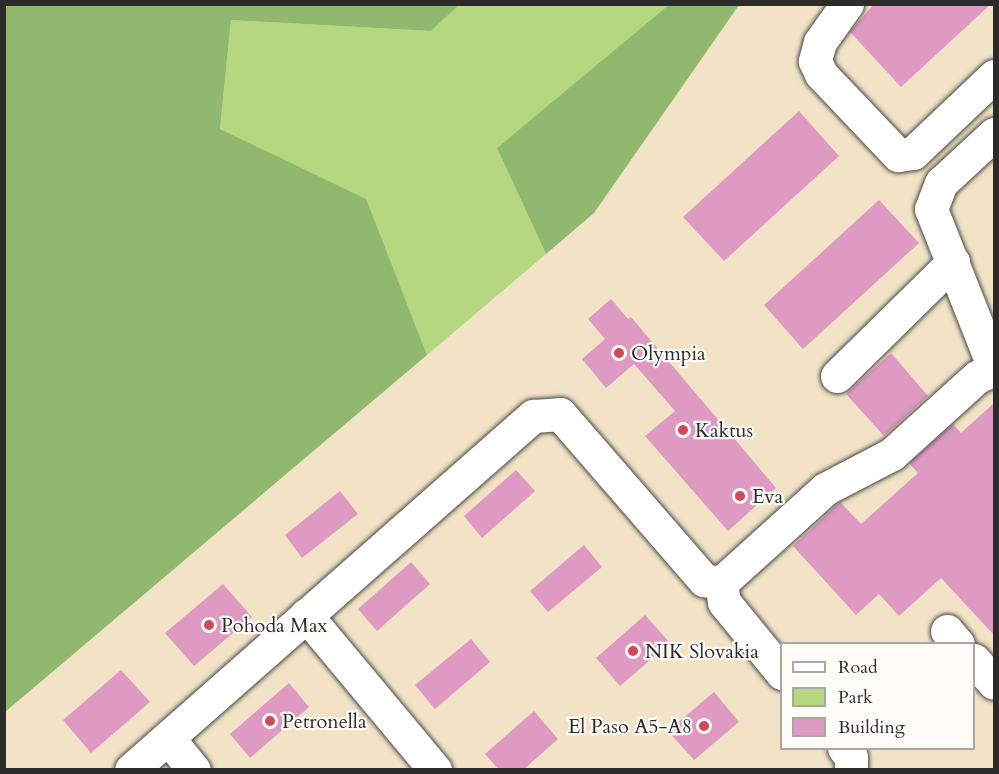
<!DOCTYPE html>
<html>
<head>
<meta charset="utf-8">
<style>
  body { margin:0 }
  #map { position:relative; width:999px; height:774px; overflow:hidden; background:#f2e3c7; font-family:Cardo,serif }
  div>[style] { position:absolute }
  .green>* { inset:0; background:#b5d77f }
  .forest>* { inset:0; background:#90b86e }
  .building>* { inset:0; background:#de9ac2 }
  .roads { filter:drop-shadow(0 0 2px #494742) drop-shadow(0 0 2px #494742) }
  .minor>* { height:33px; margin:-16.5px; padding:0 16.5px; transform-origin:16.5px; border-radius:16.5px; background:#fff }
  .dots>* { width:16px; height:16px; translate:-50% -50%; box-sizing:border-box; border:3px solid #fdfcf7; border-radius:50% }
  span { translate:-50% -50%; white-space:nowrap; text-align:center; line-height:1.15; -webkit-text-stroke:4.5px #fdfcf7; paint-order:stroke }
  .poi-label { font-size:20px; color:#2b2b2b }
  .left { translate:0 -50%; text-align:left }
  .right { translate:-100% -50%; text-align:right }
  .frame { position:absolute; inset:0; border:6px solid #2b2b2b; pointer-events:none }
  .legend { position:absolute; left:780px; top:642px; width:195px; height:108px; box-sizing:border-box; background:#fdfcf7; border:2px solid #a9a8a5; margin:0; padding:8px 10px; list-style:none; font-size:18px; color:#2b2b2b }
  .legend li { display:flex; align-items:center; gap:12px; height:30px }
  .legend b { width:30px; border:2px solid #a9a8a5 }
</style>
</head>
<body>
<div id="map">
  <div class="green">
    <i style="clip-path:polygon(459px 5px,670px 5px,497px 148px,546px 254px,427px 355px,365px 199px,220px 129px,231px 20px,431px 31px)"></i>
  </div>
  <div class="forest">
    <i style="clip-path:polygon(5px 4px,459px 5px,431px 31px,231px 20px,220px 129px,366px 199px,427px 355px,5px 712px)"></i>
    <i style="clip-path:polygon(670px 4px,739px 5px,594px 213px,546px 254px,497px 148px)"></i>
  </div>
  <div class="building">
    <i style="clip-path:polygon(874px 4px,991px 4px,901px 87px,850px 32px)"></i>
    <i style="clip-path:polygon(799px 111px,839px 156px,724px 261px,683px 217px)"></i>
    <i style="clip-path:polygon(879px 200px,919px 243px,803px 349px,764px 305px)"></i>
    <i style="clip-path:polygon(611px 299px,628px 319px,631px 317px,776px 488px,728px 531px,645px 436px,675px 411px,634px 364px,606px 388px,582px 359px,605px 339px,588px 319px)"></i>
    <i style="clip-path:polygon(891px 353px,928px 396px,884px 436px,846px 394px)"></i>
    <i style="clip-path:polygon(994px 403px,994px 635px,941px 578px,899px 616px,879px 594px,856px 615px,793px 546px,840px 502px,861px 524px,918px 473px,909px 463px,953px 424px,961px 433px)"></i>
    <i style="clip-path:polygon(516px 470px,535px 491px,482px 538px,464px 516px)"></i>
    <i style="clip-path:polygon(340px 491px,358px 514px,302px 558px,285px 535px)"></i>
    <i style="clip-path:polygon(584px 545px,602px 567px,548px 612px,530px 591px)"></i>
    <i style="clip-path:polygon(411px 562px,430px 584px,377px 631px,358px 609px)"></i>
    <i style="clip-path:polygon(223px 584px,252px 617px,194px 666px,165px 633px)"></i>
    <i style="clip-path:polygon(645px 615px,670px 643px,620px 686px,596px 658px)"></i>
    <i style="clip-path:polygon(471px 639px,490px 662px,435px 709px,415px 685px)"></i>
    <i style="clip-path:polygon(121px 670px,150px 702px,91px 753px,63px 720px)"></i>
    <i style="clip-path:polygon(289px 683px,309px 707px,250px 758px,230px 734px)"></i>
    <i style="clip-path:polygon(714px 692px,739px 722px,694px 760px,668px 731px)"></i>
    <i style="clip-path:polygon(534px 711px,558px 739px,523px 770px,499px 770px,485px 754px)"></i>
  </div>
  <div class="roads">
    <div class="minor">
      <i style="left:847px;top:4px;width:47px;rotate:125.4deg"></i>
      <i style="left:820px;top:42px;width:20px;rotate:105deg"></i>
      <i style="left:815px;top:61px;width:14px;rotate:65deg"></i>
      <i style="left:821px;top:74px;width:112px;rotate:46.5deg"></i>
      <i style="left:898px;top:155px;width:15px;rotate:-8deg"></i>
      <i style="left:913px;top:153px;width:112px;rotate:-43.5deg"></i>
      <i style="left:994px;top:134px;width:72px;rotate:137.2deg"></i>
      <i style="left:941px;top:183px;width:28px;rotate:111deg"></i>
      <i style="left:931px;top:209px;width:171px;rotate:68.4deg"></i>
      <i style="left:837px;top:376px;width:163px;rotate:-44.5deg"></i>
      <i style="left:721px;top:583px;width:140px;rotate:-42.1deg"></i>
      <i style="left:825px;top:489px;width:76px;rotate:-27.6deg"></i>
      <i style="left:892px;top:454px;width:115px;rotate:-42.2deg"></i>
      <i style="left:977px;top:377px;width:19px;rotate:-25deg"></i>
      <i style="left:721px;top:583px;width:19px;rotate:81deg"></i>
      <i style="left:724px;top:602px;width:92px;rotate:50.8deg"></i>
      <i style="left:306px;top:615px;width:202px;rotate:50.2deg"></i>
      <i style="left:947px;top:631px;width:17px;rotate:50deg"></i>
      <i style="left:974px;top:660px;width:30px;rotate:49deg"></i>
      <i style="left:168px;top:738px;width:41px;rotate:50.9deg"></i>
      <i style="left:844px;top:748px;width:11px;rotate:52deg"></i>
      <i style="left:851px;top:757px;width:13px;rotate:90deg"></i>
      <i style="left:131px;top:770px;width:536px;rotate:-41.37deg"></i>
      <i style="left:533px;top:416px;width:27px;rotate:-4deg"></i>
      <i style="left:560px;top:414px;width:220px;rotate:49.1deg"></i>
      <i style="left:704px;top:580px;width:17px;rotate:10deg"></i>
    </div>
  </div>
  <div class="dots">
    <i style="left:619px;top:353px;background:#d1495b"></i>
    <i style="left:683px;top:430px;background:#d1495b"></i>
    <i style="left:740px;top:496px;background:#d1495b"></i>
    <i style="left:209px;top:625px;background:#d1495b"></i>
    <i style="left:633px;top:651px;background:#d1495b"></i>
    <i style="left:270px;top:721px;background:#d1495b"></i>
    <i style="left:704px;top:726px;background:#d1495b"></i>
  </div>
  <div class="poi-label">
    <span class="left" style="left:631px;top:353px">Olympia</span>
    <span class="left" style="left:695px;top:430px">Kaktus</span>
    <span class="left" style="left:752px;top:496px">Eva</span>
    <span class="left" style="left:221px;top:625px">Pohoda Max</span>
    <span class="left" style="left:645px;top:651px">NIK Slovakia</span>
    <span class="left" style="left:282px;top:721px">Petronella</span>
    <span class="right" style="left:692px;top:726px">El Paso A5-A8</span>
  </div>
  <div class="frame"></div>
  <ul class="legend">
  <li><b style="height:8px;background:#fff"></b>Road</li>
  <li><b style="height:16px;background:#b5d77f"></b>Park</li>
  <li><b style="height:16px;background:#de9ac2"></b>Building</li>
  </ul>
</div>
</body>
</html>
